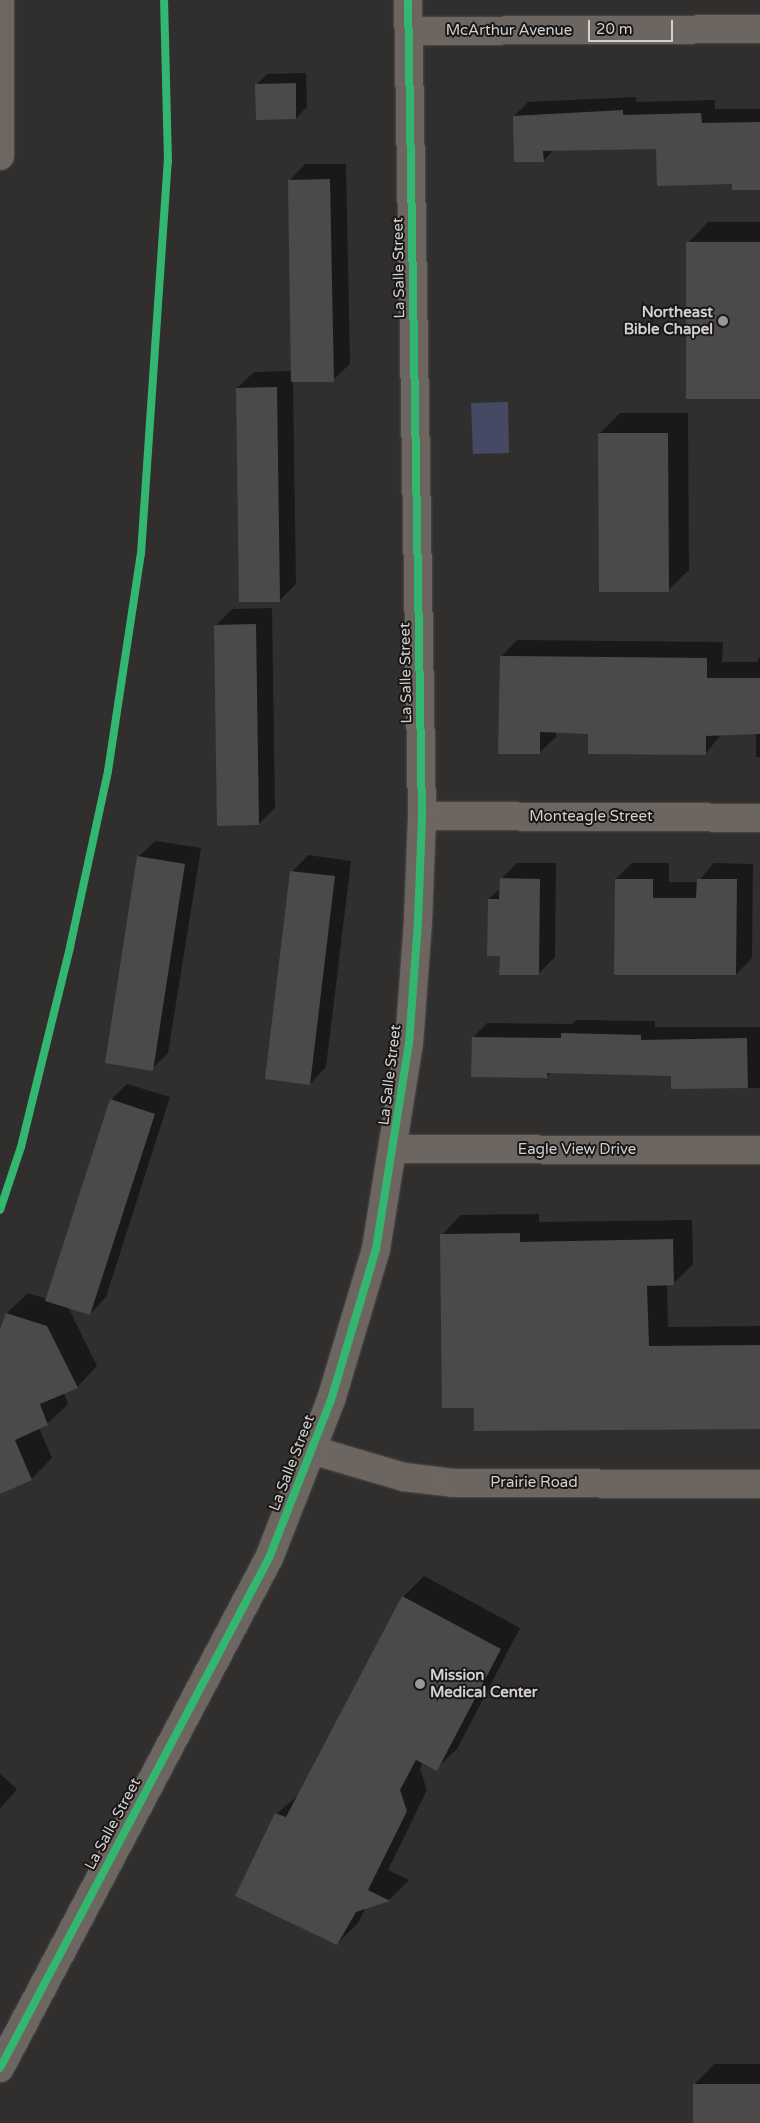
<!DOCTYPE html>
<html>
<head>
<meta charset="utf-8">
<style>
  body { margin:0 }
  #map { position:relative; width:760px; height:2123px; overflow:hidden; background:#312f2e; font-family:"Varela Round",sans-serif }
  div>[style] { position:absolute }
  .green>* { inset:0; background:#454964 }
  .shadow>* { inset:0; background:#0007 }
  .building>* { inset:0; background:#4b4a49 }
  .roads { filter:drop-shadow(0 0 1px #4d4c4c) drop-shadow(0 0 1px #4d4c4c) }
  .minor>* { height:28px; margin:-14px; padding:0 14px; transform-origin:14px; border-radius:14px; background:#6d6660 }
  .major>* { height:28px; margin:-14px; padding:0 14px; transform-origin:14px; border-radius:14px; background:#6e6661 }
  .cycleway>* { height:8px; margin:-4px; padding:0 4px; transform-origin:4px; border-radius:4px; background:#33b770 }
  .dots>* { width:14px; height:14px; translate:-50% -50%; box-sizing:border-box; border:2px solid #191716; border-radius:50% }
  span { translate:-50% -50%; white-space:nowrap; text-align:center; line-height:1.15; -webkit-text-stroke:4px #191716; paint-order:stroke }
  .street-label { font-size:15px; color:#d3d1d0 }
  .poi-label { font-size:15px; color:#d3d1d0; font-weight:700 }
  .right { translate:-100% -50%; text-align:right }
  .left { translate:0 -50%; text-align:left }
  .scale { position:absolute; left:588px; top:20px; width:85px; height:22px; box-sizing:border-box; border:2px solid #d3d1d0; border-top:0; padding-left:6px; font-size:15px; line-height:18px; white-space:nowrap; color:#d3d1d0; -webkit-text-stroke:4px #191716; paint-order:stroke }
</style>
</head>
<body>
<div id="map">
  <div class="green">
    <i style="clip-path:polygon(508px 402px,509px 453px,473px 454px,471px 403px)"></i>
  </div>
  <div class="shadow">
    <i style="clip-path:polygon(306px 73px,307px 107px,296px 118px,256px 85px,267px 74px)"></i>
    <i style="clip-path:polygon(636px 97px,636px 102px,715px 100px,715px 109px,760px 109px,760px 189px,733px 183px,657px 147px,554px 150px,543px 161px,514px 116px,528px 102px)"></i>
    <i style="clip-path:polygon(305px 164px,346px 164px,350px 364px,333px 380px,293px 381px,296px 584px,280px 600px,237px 388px,254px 372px,292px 371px,289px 181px)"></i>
    <i style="clip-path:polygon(708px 222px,760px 222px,760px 398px,688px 243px)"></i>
    <i style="clip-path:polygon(620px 413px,688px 413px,689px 570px,668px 590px,600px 433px)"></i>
    <i style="clip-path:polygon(272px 608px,275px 808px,259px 824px,216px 625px,232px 609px)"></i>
    <i style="clip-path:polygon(517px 640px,723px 642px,722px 662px,757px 662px,760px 656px,760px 757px,756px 757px,756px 733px,722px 734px,705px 754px,589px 732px,556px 731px,556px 737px,539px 753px,501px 657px)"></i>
    <i style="clip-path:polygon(155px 841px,201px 848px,168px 1053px,152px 1069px,138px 857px)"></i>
    <i style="clip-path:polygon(308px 855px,351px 861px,326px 1067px,310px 1084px,292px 872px)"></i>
    <i style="clip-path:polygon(517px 863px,556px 863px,555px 957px,538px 974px,501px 955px,489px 899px,501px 888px,501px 879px)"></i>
    <i style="clip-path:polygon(632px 863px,669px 863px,669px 882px,698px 882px,714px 863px,753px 864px,752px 958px,736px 974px,616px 879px)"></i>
    <i style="clip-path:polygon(577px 1020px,655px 1021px,655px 1027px,760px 1027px,760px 1088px,672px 1088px,672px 1074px,551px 1072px,546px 1077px,473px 1037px,487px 1023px,572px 1024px)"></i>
    <i style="clip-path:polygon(127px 1084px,170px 1097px,106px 1297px,90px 1314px,68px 1307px,97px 1366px,77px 1387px,64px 1393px,68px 1404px,47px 1424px,39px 1428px,52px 1458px,31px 1479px,0 1492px,0 1333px,7px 1313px,28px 1293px,47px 1299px,111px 1100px)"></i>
    <i style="clip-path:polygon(539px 1214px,539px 1222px,692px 1220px,693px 1264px,673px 1284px,667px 1284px,668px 1327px,760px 1326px,760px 1427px,475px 1407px,442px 1235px,461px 1215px)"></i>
    <i style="clip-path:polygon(424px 1576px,520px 1628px,457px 1749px,436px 1769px,423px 1762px,420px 1769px,427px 1790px,388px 1870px,409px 1880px,389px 1900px,366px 1907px,358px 1923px,337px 1944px,237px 1895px,276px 1814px,300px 1794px,403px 1597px)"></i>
    <i style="clip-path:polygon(0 1774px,17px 1789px,0 1809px)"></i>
    <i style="clip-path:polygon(714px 2064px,760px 2064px,760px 2123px,694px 2123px,694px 2085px)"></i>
  </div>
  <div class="building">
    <i style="clip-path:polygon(296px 83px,296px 119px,256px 120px,255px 84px)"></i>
    <i style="clip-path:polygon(623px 110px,623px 115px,701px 113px,702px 123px,760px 122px,760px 190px,732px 190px,732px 184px,657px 186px,656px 149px,543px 151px,544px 162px,514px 162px,513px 116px)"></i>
    <i style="clip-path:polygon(330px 179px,334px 382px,291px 382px,288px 180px)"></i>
    <i style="clip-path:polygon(686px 242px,760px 242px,760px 399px,686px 399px)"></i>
    <i style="clip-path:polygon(277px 387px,280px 602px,239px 602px,236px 388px)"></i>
    <i style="clip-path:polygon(598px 433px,668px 433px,669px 592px,599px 592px)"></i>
    <i style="clip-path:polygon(256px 624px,259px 825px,217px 826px,214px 625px)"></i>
    <i style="clip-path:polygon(500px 656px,707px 658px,707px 678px,760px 678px,760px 734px,706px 736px,706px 755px,588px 754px,588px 734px,540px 732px,540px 754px,498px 754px)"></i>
    <i style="clip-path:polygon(137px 856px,185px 864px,153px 1071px,105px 1063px)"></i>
    <i style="clip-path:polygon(290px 871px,335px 876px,310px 1085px,265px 1079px)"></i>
    <i style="clip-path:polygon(500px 878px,540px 879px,539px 975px,499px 975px,500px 956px,487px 956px,488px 899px,499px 899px)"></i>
    <i style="clip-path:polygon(615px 879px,653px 879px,653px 898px,696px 898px,697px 879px,737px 879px,736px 975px,614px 975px)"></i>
    <i style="clip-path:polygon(561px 1033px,641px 1035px,641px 1040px,747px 1038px,748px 1088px,671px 1089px,671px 1076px,547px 1073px,547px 1078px,471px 1077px,472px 1037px,561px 1038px)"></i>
    <i style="clip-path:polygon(110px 1099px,155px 1114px,90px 1315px,45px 1301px)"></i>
    <i style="clip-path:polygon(520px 1233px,520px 1242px,673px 1239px,674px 1285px,647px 1286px,649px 1346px,760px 1345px,760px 1429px,474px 1431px,474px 1408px,442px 1408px,440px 1234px)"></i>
    <i style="clip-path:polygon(6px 1313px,47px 1326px,78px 1388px,40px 1404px,48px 1425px,15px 1440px,32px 1480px,0 1494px,0 1329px)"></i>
    <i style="clip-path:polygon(402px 1596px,501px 1649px,437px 1771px,416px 1760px,400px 1790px,407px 1811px,368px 1890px,390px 1901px,356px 1912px,337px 1945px,235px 1896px,275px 1813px,286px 1817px)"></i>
    <i style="clip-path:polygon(693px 2084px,760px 2084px,760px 2123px,693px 2123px)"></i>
  </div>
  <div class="roads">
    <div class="minor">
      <i style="left:409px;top:31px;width:351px;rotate:-0.3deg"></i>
      <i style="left:422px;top:816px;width:338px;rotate:0.3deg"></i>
      <i style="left:394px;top:1149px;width:366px;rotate:0.2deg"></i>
      <i style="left:312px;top:1450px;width:96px;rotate:16.4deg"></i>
      <i style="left:404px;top:1477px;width:49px;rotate:7deg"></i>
      <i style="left:453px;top:1483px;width:307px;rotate:0.2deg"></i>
      <i style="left:0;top:2068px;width:577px;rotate:-62.19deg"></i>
      <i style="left:269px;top:1558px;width:170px;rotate:-68.6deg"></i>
      <i style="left:331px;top:1400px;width:158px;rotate:-73.4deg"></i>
      <i style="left:376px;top:1249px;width:208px;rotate:-80.9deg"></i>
      <i style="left:409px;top:1044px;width:123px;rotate:-85.8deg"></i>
      <i style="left:418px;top:921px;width:105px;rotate:-87.8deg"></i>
      <i style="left:422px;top:816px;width:816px;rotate:-90.98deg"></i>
    </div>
    <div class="major">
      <i style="left:0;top:156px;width:156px;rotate:-90deg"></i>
    </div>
  </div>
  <div class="cycleway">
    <i style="left:0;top:1210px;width:66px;rotate:-71.6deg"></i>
    <i style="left:21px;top:1147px;width:206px;rotate:-76.2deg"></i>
    <i style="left:70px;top:947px;width:180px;rotate:-77.8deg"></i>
    <i style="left:108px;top:771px;width:219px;rotate:-81.4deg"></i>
    <i style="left:141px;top:554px;width:393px;rotate:-86.1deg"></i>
    <i style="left:168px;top:162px;width:162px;rotate:-91.4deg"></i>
    <i style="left:0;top:2068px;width:577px;rotate:-62.19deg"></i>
    <i style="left:269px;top:1558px;width:170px;rotate:-68.6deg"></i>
    <i style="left:331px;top:1400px;width:158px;rotate:-73.4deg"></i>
    <i style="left:376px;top:1249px;width:208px;rotate:-80.9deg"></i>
    <i style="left:409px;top:1044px;width:123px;rotate:-85.8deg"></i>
    <i style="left:418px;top:921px;width:105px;rotate:-87.8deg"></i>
    <i style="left:422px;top:816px;width:816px;rotate:-90.98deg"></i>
  </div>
  <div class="dots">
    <i style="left:723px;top:321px;background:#9a9897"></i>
    <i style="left:420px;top:1684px;background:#9a9897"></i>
  </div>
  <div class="street-label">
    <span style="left:509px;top:31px">McArthur Avenue</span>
    <span style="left:399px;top:268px;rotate:-91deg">La Salle Street</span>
    <span style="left:406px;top:673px;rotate:-91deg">La Salle Street</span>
    <span style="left:591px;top:817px">Monteagle Street</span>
    <span style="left:390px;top:1075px;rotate:-83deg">La Salle Street</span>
    <span style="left:577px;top:1150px">Eagle View Drive</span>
    <span style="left:292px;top:1463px;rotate:-69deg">La Salle Street</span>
    <span style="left:534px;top:1483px">Prairie Road</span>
    <span style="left:113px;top:1824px;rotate:-62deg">La Salle Street</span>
  </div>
  <div class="poi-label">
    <span class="right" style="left:713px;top:321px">Northeast<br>Bible Chapel</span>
    <span class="left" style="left:430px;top:1684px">Mission<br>Medical Center</span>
  </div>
  <div class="scale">20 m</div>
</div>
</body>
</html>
